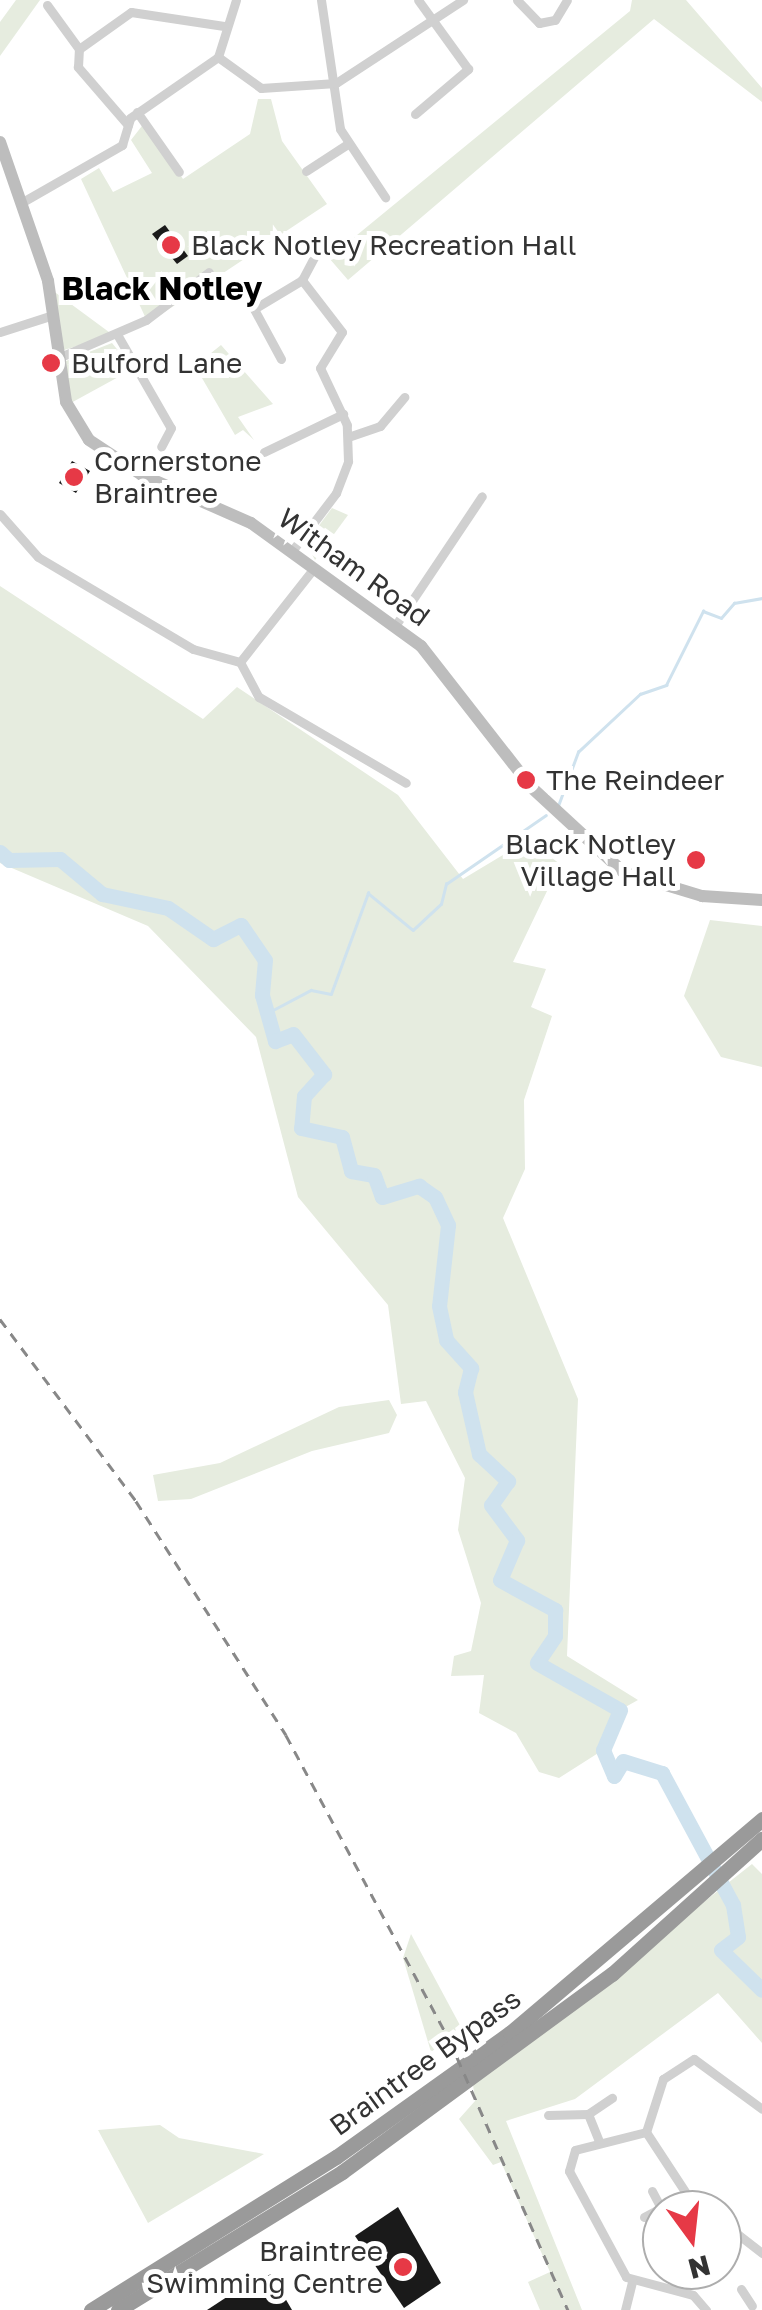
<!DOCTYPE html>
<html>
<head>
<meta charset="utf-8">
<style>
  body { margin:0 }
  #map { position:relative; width:762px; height:2310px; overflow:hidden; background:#fff; font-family:"Golos Text",sans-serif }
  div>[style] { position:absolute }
  .green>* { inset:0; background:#e6ecdf }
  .stream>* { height:2.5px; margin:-1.25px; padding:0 1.25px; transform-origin:1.25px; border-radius:1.25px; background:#cfe2ee }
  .river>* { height:15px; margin:-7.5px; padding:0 7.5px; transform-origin:7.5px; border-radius:7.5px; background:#cfe2ee }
  .building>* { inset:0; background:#1a1a1a }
  .street>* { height:9px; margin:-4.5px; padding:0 4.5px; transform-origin:4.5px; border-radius:4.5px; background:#d0d0d0 }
  .secondary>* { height:12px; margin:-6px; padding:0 6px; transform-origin:6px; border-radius:6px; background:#bdbdbd }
  .highway>* { height:15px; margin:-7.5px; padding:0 7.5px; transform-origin:7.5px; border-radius:7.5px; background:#9a9a9a }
  .rail>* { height:2.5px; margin-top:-1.25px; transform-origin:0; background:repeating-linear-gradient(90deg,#888 0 10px,transparent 0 18px) }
  .dots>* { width:28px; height:28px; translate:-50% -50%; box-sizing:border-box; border:5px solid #fff; border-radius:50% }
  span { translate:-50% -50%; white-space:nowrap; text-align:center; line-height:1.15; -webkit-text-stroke:10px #fff; paint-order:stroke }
  .poi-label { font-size:28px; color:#333 }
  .left { translate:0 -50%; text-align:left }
  .right { translate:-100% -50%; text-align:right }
  .street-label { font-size:28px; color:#333 }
  .quarter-label { font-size:32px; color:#000; font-weight:700 }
  .north { position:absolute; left:642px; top:2190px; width:100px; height:100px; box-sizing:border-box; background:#fff; border:2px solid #adadad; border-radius:50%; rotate:165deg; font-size:28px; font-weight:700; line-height:40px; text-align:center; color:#333 }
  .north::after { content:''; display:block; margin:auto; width:35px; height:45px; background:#e63946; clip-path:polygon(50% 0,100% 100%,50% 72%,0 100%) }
</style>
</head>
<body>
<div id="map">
  <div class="green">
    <i style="clip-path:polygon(16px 0,40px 0,0 56px,0 22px)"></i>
    <i style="clip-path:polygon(632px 0,686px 0,762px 88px,762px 102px,654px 19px,348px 280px,329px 258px,630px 11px)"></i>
    <i style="clip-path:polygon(258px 99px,271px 99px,282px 141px,327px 204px,148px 323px,81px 179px,99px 168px,113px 192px,152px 173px,131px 140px,145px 122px,183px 179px,250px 134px)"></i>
    <i style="clip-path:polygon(52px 293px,56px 293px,113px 335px,64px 350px)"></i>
    <i style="clip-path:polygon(112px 343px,133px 369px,69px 404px,66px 361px)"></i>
    <i style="clip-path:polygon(221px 345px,273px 404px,238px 417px,254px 440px,243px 430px,235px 435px,195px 366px)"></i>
    <i style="clip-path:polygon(332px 508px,348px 515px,315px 560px,306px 543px)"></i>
    <i style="clip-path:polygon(0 586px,203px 719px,237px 687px,398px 795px,463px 879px,528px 840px,560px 864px,513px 962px,546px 969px,531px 1007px,552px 1016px,524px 1100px,525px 1169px,503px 1218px,578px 1399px,567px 1656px,638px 1700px,620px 1710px,603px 1750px,559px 1778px,539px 1772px,516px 1733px,479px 1713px,484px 1675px,451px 1676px,454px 1656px,471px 1651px,481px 1603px,458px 1530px,465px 1478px,426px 1401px,401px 1404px,388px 1305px,298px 1197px,256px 1037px,148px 926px,0 863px)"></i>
    <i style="clip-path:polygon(710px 920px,762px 926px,762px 1067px,721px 1057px,684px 996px)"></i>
    <i style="clip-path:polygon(389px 1400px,397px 1415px,389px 1433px,312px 1451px,191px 1499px,158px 1501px,153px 1475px,220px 1463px,339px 1407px)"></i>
    <i style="clip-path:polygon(752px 1864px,762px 1874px,762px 2043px,718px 1993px,575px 2099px,506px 2121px,582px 2310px,540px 2310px,528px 2282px,550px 2272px,501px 2162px,493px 2165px,459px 2119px,475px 2101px,473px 2084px)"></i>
    <i style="clip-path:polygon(411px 1934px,462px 2029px,431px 2052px,403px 1958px)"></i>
    <i style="clip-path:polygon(160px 2125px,179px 2138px,264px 2154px,148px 2223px,98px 2130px)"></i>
  </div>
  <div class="stream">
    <i style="left:558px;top:806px;width:58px;rotate:-69.7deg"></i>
    <i style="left:578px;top:752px;width:85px;rotate:-43.1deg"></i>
    <i style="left:640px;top:694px;width:28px;rotate:-19deg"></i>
    <i style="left:666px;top:685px;width:83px;rotate:-63.4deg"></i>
    <i style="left:703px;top:611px;width:19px;rotate:21deg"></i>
    <i style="left:721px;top:618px;width:20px;rotate:-49deg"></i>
    <i style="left:734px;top:603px;width:28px;rotate:-10deg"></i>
    <i style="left:273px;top:1010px;width:43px;rotate:-27.8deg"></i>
    <i style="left:311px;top:990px;width:20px;rotate:11deg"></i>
    <i style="left:331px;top:994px;width:108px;rotate:-69.9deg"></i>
    <i style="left:368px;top:893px;width:58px;rotate:39.4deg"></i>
    <i style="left:413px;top:930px;width:38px;rotate:-43deg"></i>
    <i style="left:441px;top:904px;width:21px;rotate:-76deg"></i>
    <i style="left:446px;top:884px;width:121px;rotate:-34.6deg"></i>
  </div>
  <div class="river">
    <i style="left:0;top:852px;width:12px;rotate:42deg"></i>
    <i style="left:9px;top:860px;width:51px;rotate:-1.1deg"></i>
    <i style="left:60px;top:859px;width:55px;rotate:39.8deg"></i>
    <i style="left:102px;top:894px;width:67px;rotate:12deg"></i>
    <i style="left:168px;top:908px;width:55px;rotate:34.6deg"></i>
    <i style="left:213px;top:939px;width:31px;rotate:-27deg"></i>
    <i style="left:241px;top:925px;width:42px;rotate:55.6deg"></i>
    <i style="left:265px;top:960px;width:35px;rotate:95deg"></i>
    <i style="left:262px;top:995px;width:48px;rotate:74.2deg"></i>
    <i style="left:275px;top:1041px;width:19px;rotate:-21deg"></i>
    <i style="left:293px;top:1034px;width:51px;rotate:52.2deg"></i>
    <i style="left:324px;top:1074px;width:30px;rotate:132deg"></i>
    <i style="left:304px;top:1096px;width:32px;rotate:95deg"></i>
    <i style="left:301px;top:1128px;width:42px;rotate:12.4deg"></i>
    <i style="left:342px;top:1137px;width:35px;rotate:75deg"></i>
    <i style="left:351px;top:1171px;width:23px;rotate:10deg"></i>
    <i style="left:374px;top:1175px;width:23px;rotate:70deg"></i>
    <i style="left:382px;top:1197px;width:39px;rotate:-17deg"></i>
    <i style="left:419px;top:1186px;width:19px;rotate:35deg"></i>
    <i style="left:435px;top:1197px;width:31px;rotate:65deg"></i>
    <i style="left:448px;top:1225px;width:81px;rotate:96.3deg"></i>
    <i style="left:439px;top:1306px;width:35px;rotate:78deg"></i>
    <i style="left:446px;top:1340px;width:38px;rotate:48deg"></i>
    <i style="left:471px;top:1368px;width:25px;rotate:104deg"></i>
    <i style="left:465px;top:1392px;width:64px;rotate:77.3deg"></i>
    <i style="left:479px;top:1454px;width:40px;rotate:43deg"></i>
    <i style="left:508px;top:1481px;width:29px;rotate:125deg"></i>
    <i style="left:491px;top:1505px;width:44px;rotate:53.4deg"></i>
    <i style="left:517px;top:1540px;width:43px;rotate:113deg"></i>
    <i style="left:500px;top:1580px;width:63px;rotate:28.6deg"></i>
    <i style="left:555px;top:1610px;width:26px;rotate:90deg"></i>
    <i style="left:555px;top:1636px;width:32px;rotate:124deg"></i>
    <i style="left:537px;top:1663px;width:95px;rotate:29.5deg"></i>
    <i style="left:620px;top:1710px;width:43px;rotate:113deg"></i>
    <i style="left:603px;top:1750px;width:28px;rotate:67deg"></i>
    <i style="left:614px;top:1776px;width:17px;rotate:-59deg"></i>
    <i style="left:623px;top:1761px;width:41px;rotate:17.1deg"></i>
    <i style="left:662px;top:1773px;width:150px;rotate:61.7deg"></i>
    <i style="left:733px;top:1905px;width:32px;rotate:81deg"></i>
    <i style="left:738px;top:1937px;width:21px;rotate:143deg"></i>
    <i style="left:721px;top:1950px;width:57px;rotate:44.3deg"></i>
  </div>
  <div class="building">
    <i style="clip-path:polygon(165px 225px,188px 256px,177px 264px,152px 234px)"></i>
    <i style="clip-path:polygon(72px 461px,90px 471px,76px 493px,59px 483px)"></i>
    <i style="clip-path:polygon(398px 2207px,441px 2283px,404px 2308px,355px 2236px)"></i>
    <i style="clip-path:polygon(271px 2274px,292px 2310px,207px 2310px,236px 2291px)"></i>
  </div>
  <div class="street">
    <i style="left:321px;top:0;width:130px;rotate:81.6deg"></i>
    <i style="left:340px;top:129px;width:82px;rotate:56.5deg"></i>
    <i style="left:517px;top:0;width:32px;rotate:46deg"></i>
    <i style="left:539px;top:23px;width:16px;rotate:-11deg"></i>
    <i style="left:555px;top:20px;width:23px;rotate:-59deg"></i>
    <i style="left:47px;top:5px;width:54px;rotate:54deg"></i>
    <i style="left:218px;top:57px;width:60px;rotate:-72.5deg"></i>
    <i style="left:137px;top:112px;width:73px;rotate:55deg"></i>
    <i style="left:415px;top:114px;width:70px;rotate:-40.3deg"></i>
    <i style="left:468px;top:69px;width:85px;rotate:-125.9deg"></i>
    <i style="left:128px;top:125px;width:77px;rotate:-130.8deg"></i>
    <i style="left:78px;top:67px;width:18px;rotate:-87deg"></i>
    <i style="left:79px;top:49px;width:64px;rotate:-35.4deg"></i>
    <i style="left:131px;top:12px;width:94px;rotate:8.6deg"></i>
    <i style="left:306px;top:171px;width:48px;rotate:-33deg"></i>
    <i style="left:26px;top:200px;width:111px;rotate:-29.8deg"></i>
    <i style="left:122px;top:145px;width:28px;rotate:-73deg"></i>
    <i style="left:130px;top:118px;width:107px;rotate:-34.7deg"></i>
    <i style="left:218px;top:57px;width:53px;rotate:35.8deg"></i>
    <i style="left:261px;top:88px;width:75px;rotate:-3.8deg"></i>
    <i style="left:336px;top:83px;width:152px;rotate:-33.2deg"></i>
    <i style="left:0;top:332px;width:56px;rotate:-17.8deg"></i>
    <i style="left:118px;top:336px;width:106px;rotate:60.1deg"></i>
    <i style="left:171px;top:428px;width:21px;rotate:118deg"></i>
    <i style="left:58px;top:358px;width:96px;rotate:-23.4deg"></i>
    <i style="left:146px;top:320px;width:79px;rotate:-37.3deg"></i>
    <i style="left:281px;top:359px;width:57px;rotate:-118.4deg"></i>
    <i style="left:254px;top:309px;width:56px;rotate:-31.1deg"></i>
    <i style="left:348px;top:437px;width:34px;rotate:-19deg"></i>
    <i style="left:380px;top:426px;width:38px;rotate:-50deg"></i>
    <i style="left:264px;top:452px;width:88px;rotate:-25.7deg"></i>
    <i style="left:0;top:514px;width:57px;rotate:48.5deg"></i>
    <i style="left:38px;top:557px;width:180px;rotate:30.7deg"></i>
    <i style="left:193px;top:649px;width:49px;rotate:15.5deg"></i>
    <i style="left:292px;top:551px;width:73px;rotate:-52.8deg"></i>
    <i style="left:336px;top:493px;width:34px;rotate:-69deg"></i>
    <i style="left:348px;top:461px;width:36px;rotate:-92deg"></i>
    <i style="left:347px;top:425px;width:63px;rotate:-115.3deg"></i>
    <i style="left:320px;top:368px;width:42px;rotate:-58.6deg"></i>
    <i style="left:342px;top:332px;width:66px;rotate:-127.6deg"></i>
    <i style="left:302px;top:280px;width:27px;rotate:-62deg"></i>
    <i style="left:395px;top:626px;width:156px;rotate:-56.2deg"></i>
    <i style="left:240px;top:662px;width:40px;rotate:62deg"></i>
    <i style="left:259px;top:697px;width:170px;rotate:30.3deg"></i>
    <i style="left:240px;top:662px;width:120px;rotate:-51.8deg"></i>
    <i style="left:588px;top:2114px;width:29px;rotate:-34deg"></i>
    <i style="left:548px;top:2115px;width:40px;rotate:-1.4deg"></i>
    <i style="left:588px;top:2114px;width:29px;rotate:68deg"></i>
    <i style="left:646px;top:2132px;width:73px;rotate:165.8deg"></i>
    <i style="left:575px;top:2150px;width:22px;rotate:106deg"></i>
    <i style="left:569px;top:2171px;width:120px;rotate:61.7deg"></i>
    <i style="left:626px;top:2277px;width:69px;rotate:15deg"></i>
    <i style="left:693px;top:2295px;width:20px;rotate:49deg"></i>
    <i style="left:646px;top:2132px;width:56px;rotate:-72.2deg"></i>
    <i style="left:663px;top:2079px;width:37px;rotate:-33deg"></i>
    <i style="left:694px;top:2059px;width:84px;rotate:36.3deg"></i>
    <i style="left:646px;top:2132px;width:93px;rotate:56.8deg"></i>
    <i style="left:652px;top:2191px;width:19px;rotate:62deg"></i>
    <i style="left:644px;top:2217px;width:44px;rotate:-28.3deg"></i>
    <i style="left:722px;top:2222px;width:51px;rotate:37.8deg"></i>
    <i style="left:741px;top:2289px;width:20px;rotate:57deg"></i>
    <i style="left:625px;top:2310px;width:30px;rotate:-76deg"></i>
  </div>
  <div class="secondary">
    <i style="left:0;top:142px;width:147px;rotate:70.9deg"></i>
    <i style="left:48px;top:281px;width:122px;rotate:81.5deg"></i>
    <i style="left:66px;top:402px;width:44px;rotate:58.8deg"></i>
    <i style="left:89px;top:440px;width:64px;rotate:33.4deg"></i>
    <i style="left:142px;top:475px;width:119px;rotate:23.8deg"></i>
    <i style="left:251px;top:523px;width:210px;rotate:35.9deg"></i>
    <i style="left:421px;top:646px;width:179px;rotate:52deg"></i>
    <i style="left:531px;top:787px;width:125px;rotate:42.7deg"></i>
    <i style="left:623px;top:872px;width:83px;rotate:16.9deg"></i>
    <i style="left:702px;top:896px;width:60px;rotate:3.8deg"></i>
  </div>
  <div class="highway">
    <i style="left:91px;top:2310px;width:289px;rotate:-32deg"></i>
    <i style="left:336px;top:2157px;width:214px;rotate:-35.5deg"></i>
    <i style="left:510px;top:2033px;width:331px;rotate:-40.3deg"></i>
    <i style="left:118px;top:2310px;width:263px;rotate:-31.6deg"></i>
    <i style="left:342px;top:2172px;width:335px;rotate:-36.3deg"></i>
    <i style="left:612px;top:1974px;width:202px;rotate:-42deg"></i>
  </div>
  <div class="rail">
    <i style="left:0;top:1319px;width:227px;rotate:53.2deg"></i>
    <i style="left:136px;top:1501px;width:278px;rotate:57.3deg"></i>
    <i style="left:286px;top:1735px;width:347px;rotate:61.8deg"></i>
    <i style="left:450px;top:2041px;width:294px;rotate:66.3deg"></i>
  </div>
  <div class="dots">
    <i style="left:171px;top:245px;background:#e63946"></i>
    <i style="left:51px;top:363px;background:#e63946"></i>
    <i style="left:74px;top:477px;background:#e63946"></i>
    <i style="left:526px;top:780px;background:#e63946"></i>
    <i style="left:696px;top:860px;background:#e63946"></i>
    <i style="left:403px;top:2267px;background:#e63946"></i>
  </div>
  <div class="poi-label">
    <span class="left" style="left:191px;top:245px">Black Notley Recreation Hall</span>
    <span class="left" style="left:71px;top:363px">Bulford Lane</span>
    <span class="left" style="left:94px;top:477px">Cornerstone<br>Braintree</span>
    <span class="left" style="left:546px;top:780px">The Reindeer</span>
    <span class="right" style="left:676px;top:860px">Black Notley<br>Village Hall</span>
    <span class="right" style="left:383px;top:2267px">Braintree<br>Swimming Centre</span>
  </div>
  <div class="street-label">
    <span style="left:354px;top:567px;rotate:36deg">Witham Road</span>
    <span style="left:425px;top:2062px;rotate:-36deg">Braintree Bypass</span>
  </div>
  <div class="quarter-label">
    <span style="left:162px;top:288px">Black Notley</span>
  </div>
  <div class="north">N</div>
</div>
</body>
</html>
